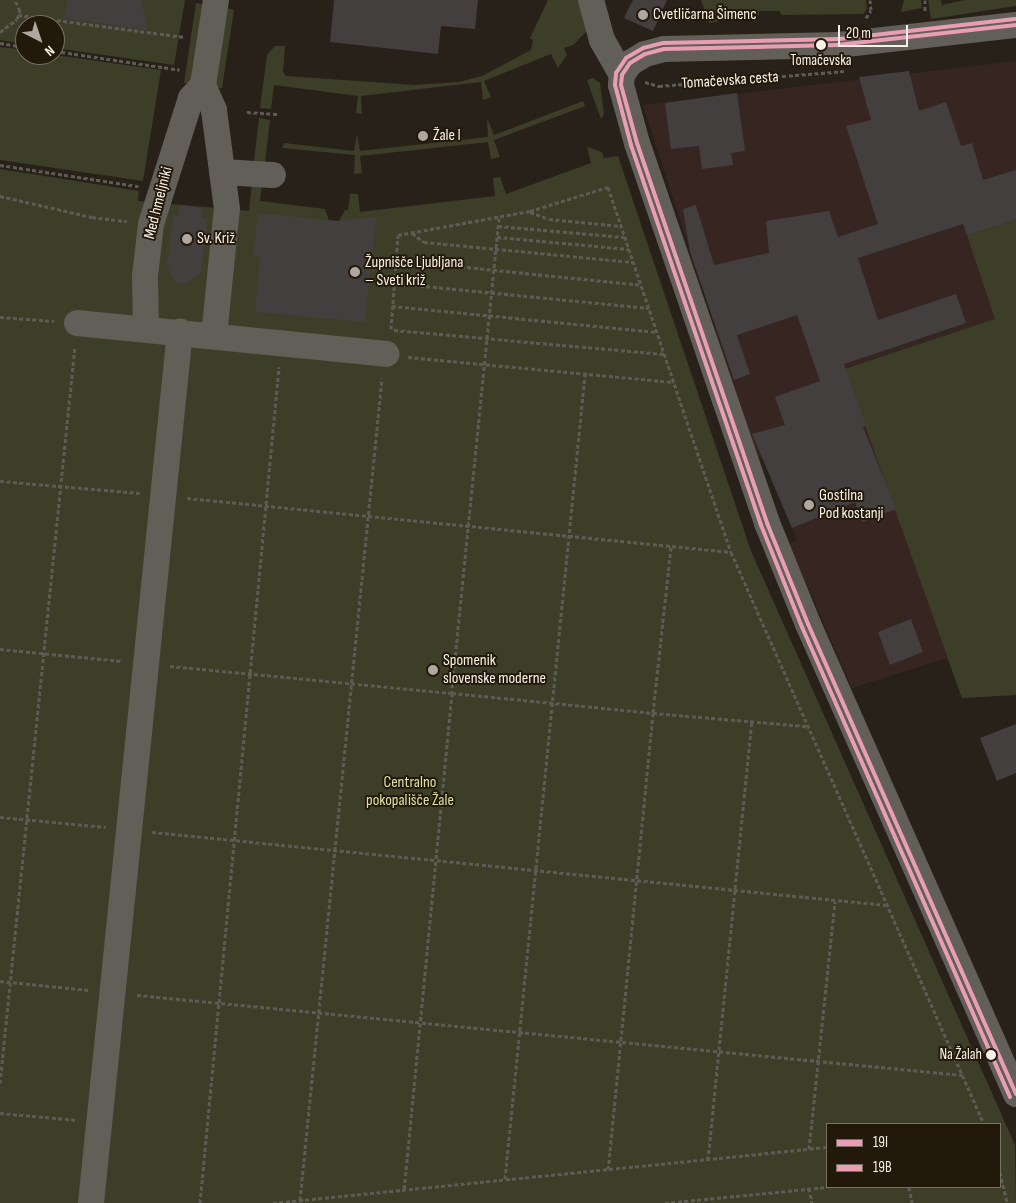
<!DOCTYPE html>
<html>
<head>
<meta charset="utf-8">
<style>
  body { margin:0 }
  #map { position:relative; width:1016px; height:1203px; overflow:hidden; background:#27211a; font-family:"Sofia Sans Condensed",sans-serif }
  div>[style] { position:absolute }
  .commercial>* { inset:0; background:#372522 }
  .green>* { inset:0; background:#3d3e27 }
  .building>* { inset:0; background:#433f3f }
  .path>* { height:3px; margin-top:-1.5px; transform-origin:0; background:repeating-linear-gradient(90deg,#5e5a55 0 4px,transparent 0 6.5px) }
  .minor>* { height:26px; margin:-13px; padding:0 13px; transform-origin:13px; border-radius:13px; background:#625e58 }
  .bus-1>* { height:4px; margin:-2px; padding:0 2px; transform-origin:2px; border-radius:2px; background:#ea9eb4 }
  .bus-2>* { height:4px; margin:-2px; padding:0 2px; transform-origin:2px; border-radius:2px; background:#ea9eb4 }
  .dots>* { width:14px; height:14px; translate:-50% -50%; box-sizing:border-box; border:2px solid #23190b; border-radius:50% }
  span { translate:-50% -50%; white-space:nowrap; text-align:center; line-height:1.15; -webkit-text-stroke:4px #23190b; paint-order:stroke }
  .bus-label { font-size:15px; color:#f9f1e8 }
  .right { translate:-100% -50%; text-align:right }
  .poi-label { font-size:16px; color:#f9f1e8 }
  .left { translate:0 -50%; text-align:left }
  .street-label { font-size:16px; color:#f9f1e8 }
  .park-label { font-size:16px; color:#dbe1a5 }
  .legend { position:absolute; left:826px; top:1123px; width:175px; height:65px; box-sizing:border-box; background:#23190b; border:1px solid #796f63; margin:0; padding:6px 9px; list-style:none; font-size:15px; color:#f9f1e8 }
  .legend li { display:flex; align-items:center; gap:10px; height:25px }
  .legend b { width:25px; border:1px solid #796f63 }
  .north { position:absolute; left:15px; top:15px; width:50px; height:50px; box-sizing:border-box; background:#23190b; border:1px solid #796f63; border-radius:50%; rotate:139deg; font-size:14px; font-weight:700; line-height:20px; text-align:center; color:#f9f1e8 }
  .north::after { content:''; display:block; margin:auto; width:18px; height:22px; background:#b0a8a0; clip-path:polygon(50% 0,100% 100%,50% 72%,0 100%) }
  .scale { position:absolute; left:838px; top:25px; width:70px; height:22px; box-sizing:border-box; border:2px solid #f9f1e8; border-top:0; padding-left:6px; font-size:15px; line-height:18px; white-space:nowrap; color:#f9f1e8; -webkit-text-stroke:4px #23190b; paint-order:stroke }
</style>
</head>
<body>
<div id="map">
  <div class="commercial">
    <i style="clip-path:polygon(1016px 61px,1016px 695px,962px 698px,947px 658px,852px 688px,789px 544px,797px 540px,772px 478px,763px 457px,757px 458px,643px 105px)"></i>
  </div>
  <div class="green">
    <i style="clip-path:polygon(0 0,185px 0,174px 65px,55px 48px,55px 25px,25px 25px,25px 44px,0 40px)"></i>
    <i style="clip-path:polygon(548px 0,583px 0,590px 28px,573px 45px,564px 48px,567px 55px,558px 68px,551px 54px,484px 81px,491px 97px,483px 100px,481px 82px,361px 96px,362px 114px,356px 113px,358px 96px,274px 85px,271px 109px,260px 108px,267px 55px,275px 46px,285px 46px,283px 72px,286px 76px,415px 85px,459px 82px,482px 76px,531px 50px,533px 40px,530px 38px)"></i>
    <i style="clip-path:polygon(701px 0,866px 0,867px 9px,863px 14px,781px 15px,780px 11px,759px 11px,759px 15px,709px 23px)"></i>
    <i style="clip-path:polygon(904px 0,921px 0,922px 8px,901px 12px)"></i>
    <i style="clip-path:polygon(928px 0,941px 0,942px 5px,964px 0,1016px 0,1016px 6px,931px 19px)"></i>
    <i style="clip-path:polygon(196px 3px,205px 5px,192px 84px,184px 83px)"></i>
    <i style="clip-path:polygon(226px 8px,234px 10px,222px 88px,214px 87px)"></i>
    <i style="clip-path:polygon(0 47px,25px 50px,25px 55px,55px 55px,161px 70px,143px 181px,0 160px)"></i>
    <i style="clip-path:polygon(593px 78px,600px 83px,604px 114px,601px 119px,587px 80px)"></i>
    <i style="clip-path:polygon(583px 101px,585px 106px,494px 140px,500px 157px,491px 159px,488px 142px,360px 156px,362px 173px,354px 174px,355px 155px,282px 148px,284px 143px,354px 151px,357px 134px,360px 151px,488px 137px,487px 118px,494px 135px)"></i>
    <i style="clip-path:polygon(259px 118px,270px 120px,265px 163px,254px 162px)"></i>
    <i style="clip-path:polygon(evenodd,587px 147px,602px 152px,604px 158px,618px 156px,751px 551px,1015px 1145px,1016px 1203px,0 1203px,0 169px,139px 191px,138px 201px,249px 211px,252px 183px,262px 184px,260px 201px,325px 209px,329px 220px,339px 221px,345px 210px,348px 210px,350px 194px,358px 194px,360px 212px,495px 196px,493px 178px,500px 177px,506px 194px,591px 163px,587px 147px,827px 1124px,1000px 1124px,1000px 1187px,827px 1187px,827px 1124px)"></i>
    <i style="clip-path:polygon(1016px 220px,1016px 695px,962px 698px,845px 369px,995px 319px,967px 235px)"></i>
  </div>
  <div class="building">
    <i style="clip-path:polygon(68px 0,141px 0,148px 30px,63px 18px)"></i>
    <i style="clip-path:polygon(334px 0,478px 0,475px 29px,441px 26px,438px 54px,330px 42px)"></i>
    <i style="clip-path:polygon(633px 0,667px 0,653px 31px,624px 18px)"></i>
    <i style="clip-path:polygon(909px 71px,919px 111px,946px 102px,961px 146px,972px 143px,983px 180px,1016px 170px,1016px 220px,967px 235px,963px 224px,858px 258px,878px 320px,956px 294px,966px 323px,844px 364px,866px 426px,863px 427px,896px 509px,862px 522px,855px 502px,792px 528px,752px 434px,785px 425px,775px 397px,820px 381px,797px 315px,737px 335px,750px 374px,734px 380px,690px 252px,683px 209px,696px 205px,714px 265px,769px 253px,766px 221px,829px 211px,838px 237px,878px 224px,846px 126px,871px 120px,859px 77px)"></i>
    <i style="clip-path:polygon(737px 93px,745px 151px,731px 153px,733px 165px,702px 169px,699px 146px,671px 149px,665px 103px)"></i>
    <i style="clip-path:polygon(180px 205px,202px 208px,201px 218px,207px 219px,201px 274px,184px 284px,176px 282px,167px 267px,173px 215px,178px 216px)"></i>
    <i style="clip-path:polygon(258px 213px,336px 221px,376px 217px,365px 322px,255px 312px,260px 257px,253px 256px)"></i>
    <i style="clip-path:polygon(911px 619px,923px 652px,890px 665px,878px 632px)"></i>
    <i style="clip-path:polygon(1016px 724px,1016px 773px,997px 781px,980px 738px)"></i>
  </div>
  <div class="path">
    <i style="left:925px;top:0;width:12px;rotate:90deg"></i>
    <i style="left:18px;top:15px;width:168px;rotate:7.5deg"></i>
    <i style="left:866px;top:18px;width:9px;rotate:-58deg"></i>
    <i style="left:871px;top:10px;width:10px;rotate:-96deg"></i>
    <i style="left:0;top:32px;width:21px;rotate:-37deg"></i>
    <i style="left:17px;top:19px;width:9px;rotate:-69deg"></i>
    <i style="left:20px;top:11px;width:12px;rotate:-114deg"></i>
    <i style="left:0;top:43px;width:25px;rotate:9deg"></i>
    <i style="left:55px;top:51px;width:126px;rotate:8.6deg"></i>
    <i style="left:645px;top:82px;width:15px;rotate:16deg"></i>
    <i style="left:659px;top:86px;width:187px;rotate:-4.6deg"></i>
    <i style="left:247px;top:112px;width:32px;rotate:4deg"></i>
    <i style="left:0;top:165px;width:140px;rotate:8.7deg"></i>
    <i style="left:0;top:196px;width:94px;rotate:12.9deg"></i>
    <i style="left:92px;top:217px;width:35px;rotate:7deg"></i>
    <i style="left:530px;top:212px;width:20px;rotate:20deg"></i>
    <i style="left:549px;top:219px;width:72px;rotate:5.6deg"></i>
    <i style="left:499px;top:218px;width:477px;rotate:95.7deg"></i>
    <i style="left:452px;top:693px;width:202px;rotate:5.7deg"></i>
    <i style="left:653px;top:713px;width:458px;rotate:95.6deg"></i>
    <i style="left:498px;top:226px;width:126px;rotate:5deg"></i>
    <i style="left:412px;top:233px;width:15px;rotate:37deg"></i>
    <i style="left:424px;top:242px;width:210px;rotate:5.5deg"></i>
    <i style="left:497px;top:237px;width:132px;rotate:5.2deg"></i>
    <i style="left:396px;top:260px;width:246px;rotate:5.8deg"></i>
    <i style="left:394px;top:283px;width:256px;rotate:5.6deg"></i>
    <i style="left:392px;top:306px;width:266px;rotate:5.6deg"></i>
    <i style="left:0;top:317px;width:54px;rotate:4.2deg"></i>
    <i style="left:391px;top:329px;width:94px;rotate:-85.7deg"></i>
    <i style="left:398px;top:235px;width:134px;rotate:-10.3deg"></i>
    <i style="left:530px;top:211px;width:82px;rotate:-17.1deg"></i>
    <i style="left:608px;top:187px;width:385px;rotate:71.4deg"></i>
    <i style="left:731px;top:552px;width:625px;rotate:66.14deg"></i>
    <i style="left:394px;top:330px;width:271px;rotate:5.1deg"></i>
    <i style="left:408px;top:357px;width:267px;rotate:5.4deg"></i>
    <i style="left:0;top:481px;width:140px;rotate:4.9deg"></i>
    <i style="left:187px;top:498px;width:547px;rotate:5.67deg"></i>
    <i style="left:671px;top:547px;width:167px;rotate:96.2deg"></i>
    <i style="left:653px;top:713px;width:154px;rotate:4.9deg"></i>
    <i style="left:0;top:649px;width:122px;rotate:5.7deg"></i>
    <i style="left:170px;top:666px;width:283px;rotate:5.5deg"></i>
    <i style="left:452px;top:693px;width:498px;rotate:95.5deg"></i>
    <i style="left:0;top:817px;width:106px;rotate:5.4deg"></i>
    <i style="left:152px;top:832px;width:738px;rotate:5.68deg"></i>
    <i style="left:0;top:981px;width:89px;rotate:5.8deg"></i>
    <i style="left:137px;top:995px;width:829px;rotate:5.54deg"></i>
    <i style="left:0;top:1083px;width:741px;rotate:-84.19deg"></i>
    <i style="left:0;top:1113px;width:77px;rotate:5.2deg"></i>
    <i style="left:809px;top:1149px;width:249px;rotate:-84deg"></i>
    <i style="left:708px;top:1160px;width:441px;rotate:-84.3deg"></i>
    <i style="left:1000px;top:1172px;width:32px;rotate:77deg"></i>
    <i style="left:505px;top:1179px;width:809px;rotate:-84.32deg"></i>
    <i style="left:909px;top:1187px;width:16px;rotate:79deg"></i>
    <i style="left:809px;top:1188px;width:15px;rotate:79deg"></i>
    <i style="left:300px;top:1200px;width:826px;rotate:-84.3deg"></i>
    <i style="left:200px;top:1203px;width:840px;rotate:-84.6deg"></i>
    <i style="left:273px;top:1203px;width:557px;rotate:-5.77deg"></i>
    <i style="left:665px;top:1203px;width:163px;rotate:-5.6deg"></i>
  </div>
  <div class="minor">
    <i style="left:591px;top:0;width:41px;rotate:74.6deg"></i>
    <i style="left:602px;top:40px;width:40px;rotate:60.3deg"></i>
    <i style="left:1016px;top:25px;width:178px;rotate:173.6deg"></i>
    <i style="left:839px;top:45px;width:175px;rotate:178.7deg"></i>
    <i style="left:664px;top:49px;width:20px;rotate:165deg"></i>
    <i style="left:645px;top:54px;width:17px;rotate:149deg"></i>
    <i style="left:630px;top:63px;width:14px;rotate:124deg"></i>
    <i style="left:622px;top:75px;width:10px;rotate:96deg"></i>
    <i style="left:621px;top:85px;width:60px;rotate:74.6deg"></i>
    <i style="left:637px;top:143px;width:402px;rotate:71.1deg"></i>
    <i style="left:767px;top:523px;width:109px;rotate:67.9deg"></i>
    <i style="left:808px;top:624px;width:514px;rotate:66.13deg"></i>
    <i style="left:222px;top:172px;width:51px;rotate:3.4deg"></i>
    <i style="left:77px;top:323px;width:311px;rotate:5.7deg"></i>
    <i style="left:146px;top:329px;width:53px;rotate:-91.1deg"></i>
    <i style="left:145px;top:276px;width:52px;rotate:-83.4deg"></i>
    <i style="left:151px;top:224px;width:132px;rotate:-72.4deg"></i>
    <i style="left:191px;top:98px;width:18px;rotate:-47deg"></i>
    <i style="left:214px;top:336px;width:128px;rotate:-84.2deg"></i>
    <i style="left:227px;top:209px;width:100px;rotate:-97.5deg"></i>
    <i style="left:214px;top:110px;width:27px;rotate:-114deg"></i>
    <i style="left:203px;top:85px;width:86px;rotate:-81.3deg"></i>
    <i style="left:91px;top:1203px;width:876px;rotate:-84.17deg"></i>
  </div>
  <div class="bus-1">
    <i style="left:1016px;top:25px;width:178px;rotate:173.6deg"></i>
    <i style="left:839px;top:45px;width:175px;rotate:178.7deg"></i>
    <i style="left:664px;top:49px;width:20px;rotate:165deg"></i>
    <i style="left:645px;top:54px;width:17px;rotate:149deg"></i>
    <i style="left:630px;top:63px;width:14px;rotate:124deg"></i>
    <i style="left:622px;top:75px;width:10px;rotate:96deg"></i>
    <i style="left:621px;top:85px;width:60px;rotate:74.6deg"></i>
    <i style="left:637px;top:143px;width:402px;rotate:71.1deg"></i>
    <i style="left:767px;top:523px;width:109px;rotate:67.9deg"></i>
    <i style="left:808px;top:624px;width:514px;rotate:66.13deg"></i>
  </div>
  <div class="bus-2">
    <i style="left:1010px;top:1097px;width:514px;rotate:-113.87deg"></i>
    <i style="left:802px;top:627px;width:110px;rotate:-111.9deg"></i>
    <i style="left:761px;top:525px;width:402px;rotate:-108.9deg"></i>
    <i style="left:631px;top:145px;width:62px;rotate:-104.9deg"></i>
    <i style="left:615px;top:85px;width:12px;rotate:-85deg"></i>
    <i style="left:616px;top:73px;width:18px;rotate:-56deg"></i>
    <i style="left:626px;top:58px;width:20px;rotate:-30deg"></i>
    <i style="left:643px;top:48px;width:21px;rotate:-14deg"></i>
    <i style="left:663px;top:43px;width:176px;rotate:-1.3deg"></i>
    <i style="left:839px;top:39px;width:177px;rotate:-6.5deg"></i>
  </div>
  <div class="dots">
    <i style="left:643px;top:15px;background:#b0a8a0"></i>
    <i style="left:821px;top:45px;background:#f9f1e8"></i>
    <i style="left:423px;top:136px;background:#b0a8a0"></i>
    <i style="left:187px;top:239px;background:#b0a8a0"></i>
    <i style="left:355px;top:272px;background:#b0a8a0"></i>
    <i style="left:809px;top:505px;background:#b0a8a0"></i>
    <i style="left:433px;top:670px;background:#b0a8a0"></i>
    <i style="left:991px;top:1055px;background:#f9f1e8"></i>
  </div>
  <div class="bus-label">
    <span style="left:821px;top:61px">Tomačevska</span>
    <span class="right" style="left:982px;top:1055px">Na Žalah</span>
  </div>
  <div class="poi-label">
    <span class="left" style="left:653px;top:15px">Cvetličarna Šimenc</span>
    <span class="left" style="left:433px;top:136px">Žale I</span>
    <span class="left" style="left:197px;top:239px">Sv. Križ</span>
    <span class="left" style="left:365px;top:272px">Župnišče Ljubljana<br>– Sveti križ</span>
    <span class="left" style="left:819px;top:505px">Gostilna<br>Pod kostanji</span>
    <span class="left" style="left:443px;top:670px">Spomenik<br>slovenske moderne</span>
  </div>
  <div class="street-label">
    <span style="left:730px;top:81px;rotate:-4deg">Tomačevska cesta</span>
    <span style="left:159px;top:203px;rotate:-76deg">Med hmeljniki</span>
  </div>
  <div class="park-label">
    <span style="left:410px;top:792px">Centralno<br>pokopališče Žale</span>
  </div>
  <ul class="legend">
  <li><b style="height:6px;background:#ea9eb4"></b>19I</li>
  <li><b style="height:6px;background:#ea9eb4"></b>19B</li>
  </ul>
  <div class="north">N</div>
  <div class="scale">20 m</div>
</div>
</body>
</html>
